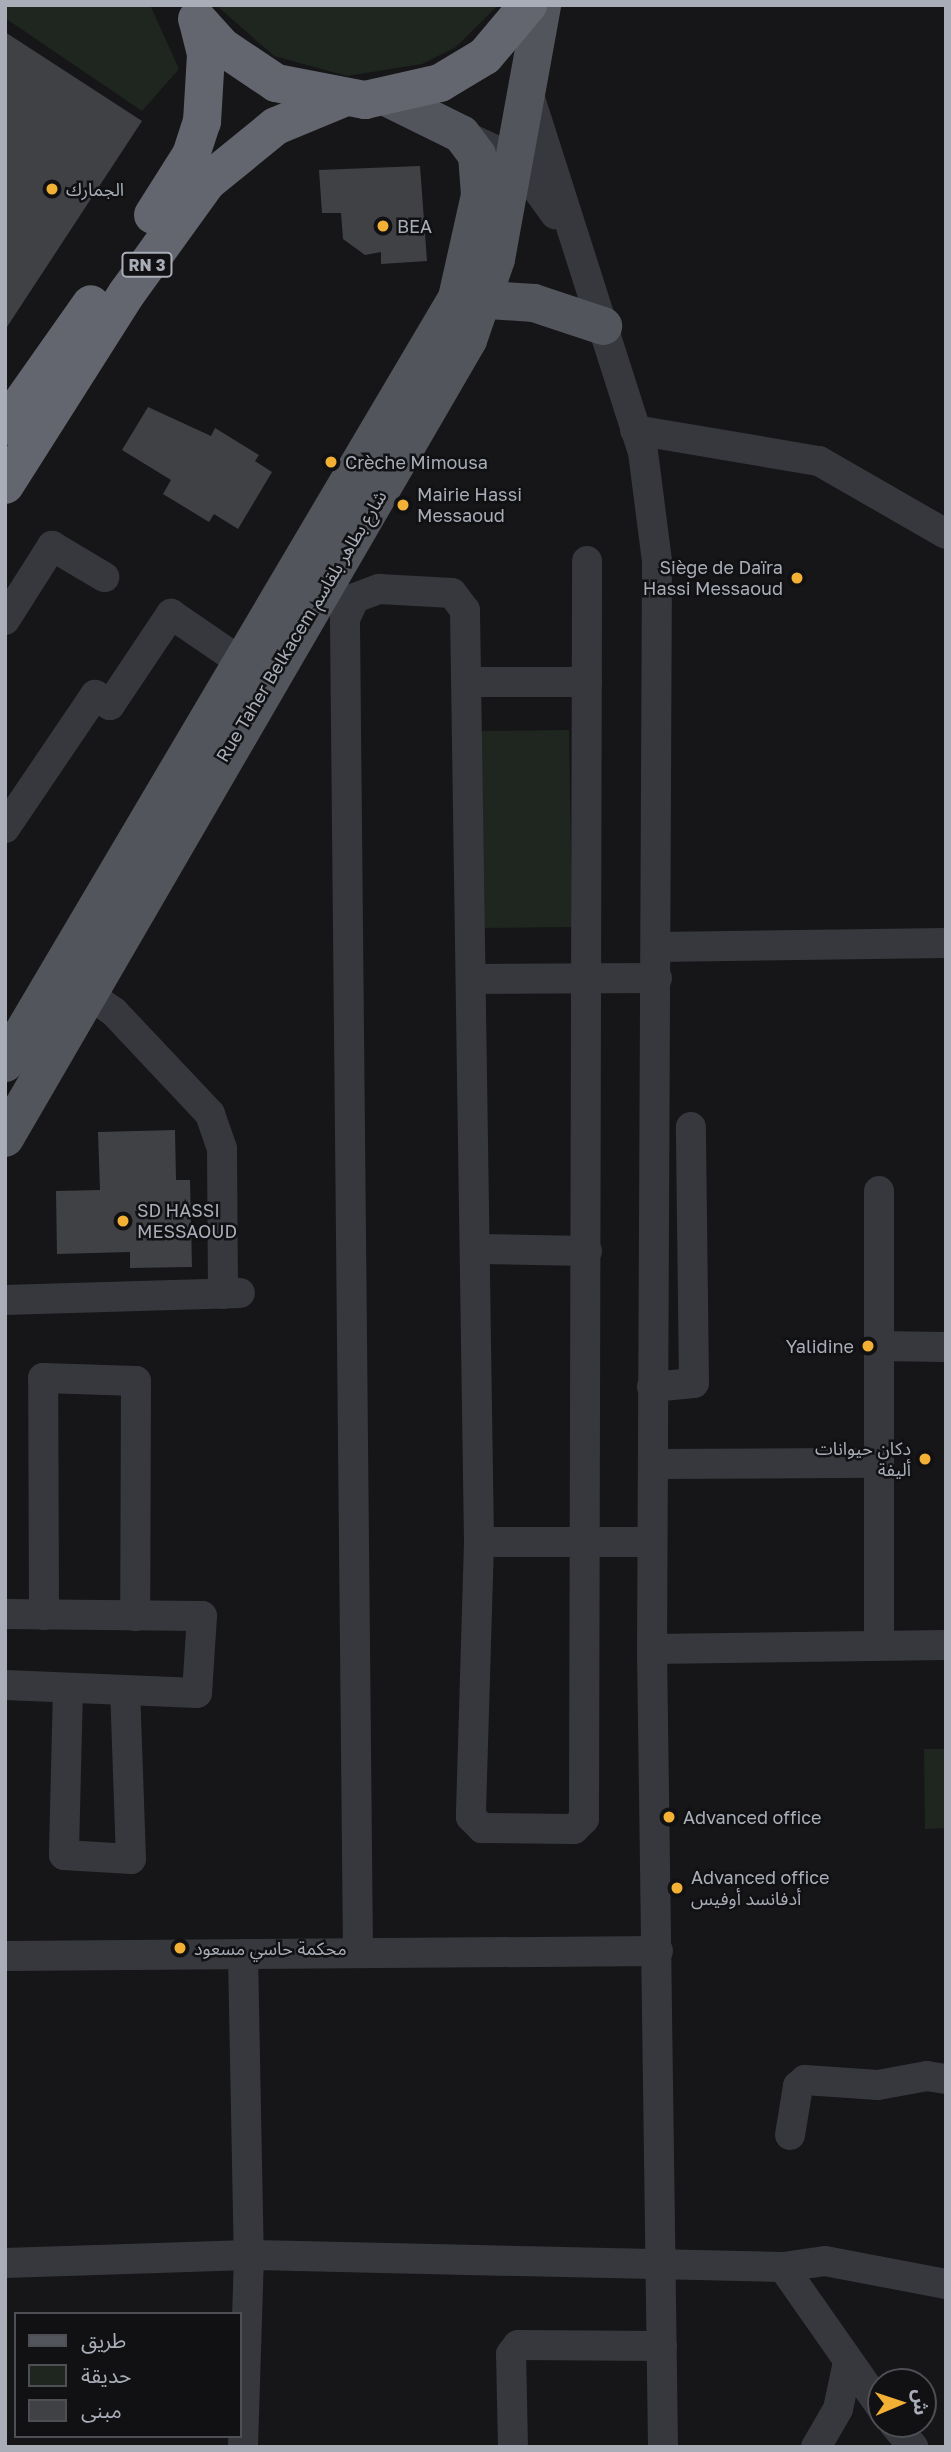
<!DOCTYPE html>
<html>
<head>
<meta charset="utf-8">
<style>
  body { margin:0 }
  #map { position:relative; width:951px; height:2452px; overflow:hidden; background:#161618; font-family:"Golos Text","Noto Sans Arabic",sans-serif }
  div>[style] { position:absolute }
  .green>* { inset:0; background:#1e261f }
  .building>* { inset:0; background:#404145 }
  .minor>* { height:30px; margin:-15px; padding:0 15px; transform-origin:15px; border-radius:15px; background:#37383d }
  .major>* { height:38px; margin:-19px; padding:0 19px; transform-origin:19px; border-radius:19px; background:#53555c }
  .highway>* { height:38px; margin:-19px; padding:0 19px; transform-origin:19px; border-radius:19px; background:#63666e }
  .dots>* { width:19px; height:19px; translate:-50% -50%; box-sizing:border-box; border:4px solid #111113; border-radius:50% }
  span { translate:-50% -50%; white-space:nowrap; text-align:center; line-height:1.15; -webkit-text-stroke:5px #111113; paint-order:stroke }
  .shield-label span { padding:2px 5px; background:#111113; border:2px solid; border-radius:5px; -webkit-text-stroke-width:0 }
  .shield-label { font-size:16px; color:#a8adb8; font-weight:700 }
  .poi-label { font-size:18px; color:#a8adb8 }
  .left { translate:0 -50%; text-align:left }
  .right { translate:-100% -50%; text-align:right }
  .street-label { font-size:18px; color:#a8adb8 }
  .frame { position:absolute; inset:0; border:7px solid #a8adb8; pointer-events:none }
  .legend { position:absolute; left:14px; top:2312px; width:228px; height:126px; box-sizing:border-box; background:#111113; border:2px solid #4d4f55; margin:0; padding:9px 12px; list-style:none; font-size:21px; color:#a8adb8 }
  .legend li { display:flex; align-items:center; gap:14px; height:35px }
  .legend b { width:35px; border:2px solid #4d4f55 }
  .north { position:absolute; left:867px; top:2368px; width:70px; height:70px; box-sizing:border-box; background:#111113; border:2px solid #4d4f55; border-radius:50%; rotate:88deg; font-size:19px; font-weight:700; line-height:28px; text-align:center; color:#a8adb8 }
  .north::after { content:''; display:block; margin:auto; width:24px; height:32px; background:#f2b134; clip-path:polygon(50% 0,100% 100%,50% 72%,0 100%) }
</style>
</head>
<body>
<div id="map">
  <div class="green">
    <i style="clip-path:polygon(5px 5px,150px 5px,179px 69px,142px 111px,5px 18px)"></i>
    <i style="clip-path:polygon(216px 5px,498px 5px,456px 47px,422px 64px,347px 76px,274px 56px)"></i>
    <i style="clip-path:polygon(569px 730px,572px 927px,480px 928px,478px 731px)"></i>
    <i style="clip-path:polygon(924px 1749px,946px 1749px,946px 1828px,925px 1829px)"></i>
  </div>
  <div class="building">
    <i style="clip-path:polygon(5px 32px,142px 121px,5px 330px)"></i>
    <i style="clip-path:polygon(420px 166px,427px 261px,381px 264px,381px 252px,365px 255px,343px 239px,341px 213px,322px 213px,319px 170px)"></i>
    <i style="clip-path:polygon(148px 407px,211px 436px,215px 428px,259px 455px,255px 461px,272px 472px,238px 529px,214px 514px,209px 522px,163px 494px,171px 480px,122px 450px)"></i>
    <i style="clip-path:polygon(175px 1130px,176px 1180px,190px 1180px,192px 1267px,130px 1268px,130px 1252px,57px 1254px,56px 1191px,100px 1190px,98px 1132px)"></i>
  </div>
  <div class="minor">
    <i style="left:528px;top:92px;width:378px;rotate:72.3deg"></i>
    <i style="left:643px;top:452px;width:110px;rotate:82.7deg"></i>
    <i style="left:657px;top:561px;width:1088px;rotate:90.26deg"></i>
    <i style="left:652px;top:1649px;width:798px;rotate:89.21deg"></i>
    <i style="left:461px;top:134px;width:61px;rotate:25.3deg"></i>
    <i style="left:516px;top:160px;width:67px;rotate:54.2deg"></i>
    <i style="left:635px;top:430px;width:187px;rotate:9.6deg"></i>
    <i style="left:819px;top:461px;width:146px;rotate:29.9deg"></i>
    <i style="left:5px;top:620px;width:88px;rotate:-57.6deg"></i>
    <i style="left:52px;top:546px;width:61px;rotate:30.8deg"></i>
    <i style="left:469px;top:682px;width:118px"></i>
    <i style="left:5px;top:828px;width:161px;rotate:-55.9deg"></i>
    <i style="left:95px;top:695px;width:18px;rotate:34deg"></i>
    <i style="left:110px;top:705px;width:110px;rotate:-56.2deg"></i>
    <i style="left:171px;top:614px;width:85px;rotate:34.4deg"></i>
    <i style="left:656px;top:947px;width:290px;rotate:-0.8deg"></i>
    <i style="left:474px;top:979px;width:183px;rotate:-0.3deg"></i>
    <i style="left:71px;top:982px;width:52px;rotate:34.9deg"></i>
    <i style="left:114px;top:1012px;width:140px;rotate:46.7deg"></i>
    <i style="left:210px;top:1114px;width:37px;rotate:71deg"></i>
    <i style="left:222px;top:1149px;width:145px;rotate:89.6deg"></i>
    <i style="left:879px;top:1191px;width:454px;rotate:90deg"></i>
    <i style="left:477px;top:1249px;width:110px;rotate:1deg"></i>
    <i style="left:5px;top:1300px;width:235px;rotate:-1.7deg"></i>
    <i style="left:879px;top:1346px;width:67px;rotate:0.9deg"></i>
    <i style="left:652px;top:1387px;width:42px;rotate:-5.4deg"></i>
    <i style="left:694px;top:1383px;width:256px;rotate:-90.7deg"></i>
    <i style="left:654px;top:1464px;width:225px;rotate:-0.3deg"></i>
    <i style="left:479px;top:1542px;width:173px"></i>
    <i style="left:5px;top:1614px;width:197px;rotate:0.6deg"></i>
    <i style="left:202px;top:1616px;width:77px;rotate:93.7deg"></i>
    <i style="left:197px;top:1693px;width:192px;rotate:-177.6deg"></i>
    <i style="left:44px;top:1615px;width:237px;rotate:-90.2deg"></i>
    <i style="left:43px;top:1378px;width:93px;rotate:1.8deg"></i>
    <i style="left:136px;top:1381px;width:235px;rotate:90.2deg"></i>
    <i style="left:652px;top:1649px;width:294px;rotate:-0.8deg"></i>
    <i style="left:68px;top:1688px;width:167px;rotate:91.4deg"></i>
    <i style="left:64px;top:1855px;width:67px;rotate:3.4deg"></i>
    <i style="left:131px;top:1859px;width:169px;rotate:-92deg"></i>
    <i style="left:358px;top:1953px;width:1334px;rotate:-90.56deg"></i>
    <i style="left:345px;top:619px;width:23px;rotate:-65deg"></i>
    <i style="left:355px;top:598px;width:26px;rotate:-21deg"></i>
    <i style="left:379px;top:589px;width:73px;rotate:3.1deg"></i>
    <i style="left:452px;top:593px;width:21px;rotate:53deg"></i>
    <i style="left:465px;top:610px;width:932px;rotate:89.14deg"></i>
    <i style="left:479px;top:1542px;width:275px;rotate:91.7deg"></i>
    <i style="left:471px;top:1817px;width:16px;rotate:45deg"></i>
    <i style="left:482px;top:1828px;width:92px;rotate:0.6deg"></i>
    <i style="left:574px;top:1829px;width:14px;rotate:-45deg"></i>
    <i style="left:584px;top:1819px;width:1258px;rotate:-89.86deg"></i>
    <i style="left:243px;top:1954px;width:301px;rotate:88.9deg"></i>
    <i style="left:249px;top:2255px;width:192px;rotate:91.8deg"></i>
    <i style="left:5px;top:1956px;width:653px;rotate:-0.44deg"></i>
    <i style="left:790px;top:2135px;width:50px;rotate:-80.7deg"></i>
    <i style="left:798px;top:2086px;width:9px;rotate:-41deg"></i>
    <i style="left:805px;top:2080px;width:73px;rotate:3.9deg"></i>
    <i style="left:878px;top:2085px;width:50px;rotate:-10.4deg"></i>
    <i style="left:927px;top:2076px;width:19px;rotate:9deg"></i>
    <i style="left:5px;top:2263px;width:244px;rotate:-1.9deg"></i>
    <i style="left:249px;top:2255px;width:534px;rotate:1.29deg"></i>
    <i style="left:783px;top:2267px;width:42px;rotate:-8.1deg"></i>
    <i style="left:825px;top:2261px;width:123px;rotate:10.8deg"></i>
    <i style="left:783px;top:2267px;width:171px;rotate:55deg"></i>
    <i style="left:894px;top:2424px;width:30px;rotate:50deg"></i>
    <i style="left:513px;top:2447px;width:93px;rotate:-91.2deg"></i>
    <i style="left:511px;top:2354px;width:11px;rotate:-52deg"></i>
    <i style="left:518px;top:2345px;width:144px;rotate:0.4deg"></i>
    <i style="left:816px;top:2447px;width:44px;rotate:-59.9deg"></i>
    <i style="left:838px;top:2409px;width:48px;rotate:-78deg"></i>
  </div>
  <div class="major">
    <i style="left:459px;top:298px;width:75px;rotate:3.8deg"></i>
    <i style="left:534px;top:303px;width:73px;rotate:18.4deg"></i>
    <i style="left:5px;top:1063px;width:889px;rotate:-59.42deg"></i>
    <i style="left:457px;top:298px;width:106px;rotate:-77.4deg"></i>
    <i style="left:480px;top:195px;width:40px;rotate:-94.3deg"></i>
    <i style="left:477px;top:155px;width:26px;rotate:-127deg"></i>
    <i style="left:461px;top:134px;width:81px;rotate:-153.7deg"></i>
    <i style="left:5px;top:1138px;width:923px;rotate:-59.88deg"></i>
    <i style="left:468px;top:340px;width:86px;rotate:-70.9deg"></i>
    <i style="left:496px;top:259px;width:258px;rotate:-79.7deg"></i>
  </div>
  <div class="highway">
    <i style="left:197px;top:19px;width:36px;rotate:48deg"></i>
    <i style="left:221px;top:46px;width:66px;rotate:33.9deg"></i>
    <i style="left:276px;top:83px;width:91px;rotate:10.8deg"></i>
    <i style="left:365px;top:100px;width:77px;rotate:-12.8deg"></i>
    <i style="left:440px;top:83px;width:52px;rotate:-31deg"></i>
    <i style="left:485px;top:56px;width:67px;rotate:-49.9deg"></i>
    <i style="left:153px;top:215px;width:71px;rotate:-57.7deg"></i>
    <i style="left:191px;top:155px;width:35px;rotate:-72deg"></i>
    <i style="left:202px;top:122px;width:68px;rotate:-86.6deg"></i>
    <i style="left:206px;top:54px;width:34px;rotate:-104deg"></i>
    <i style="left:5px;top:426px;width:149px;rotate:-54.8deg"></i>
    <i style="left:5px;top:485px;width:227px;rotate:-57.6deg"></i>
    <i style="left:127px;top:293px;width:137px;rotate:-54.2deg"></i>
    <i style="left:207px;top:182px;width:89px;rotate:-39.1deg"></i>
    <i style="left:276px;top:126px;width:70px;rotate:-22.6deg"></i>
  </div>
  <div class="dots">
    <i style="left:52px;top:189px;background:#f2b134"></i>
    <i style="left:383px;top:226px;background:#f2b134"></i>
    <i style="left:331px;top:462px;background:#f2b134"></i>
    <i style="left:403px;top:505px;background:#f2b134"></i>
    <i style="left:797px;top:578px;background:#f2b134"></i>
    <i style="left:123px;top:1221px;background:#f2b134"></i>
    <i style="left:868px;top:1346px;background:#f2b134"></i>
    <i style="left:925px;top:1459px;background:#f2b134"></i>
    <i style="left:669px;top:1817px;background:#f2b134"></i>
    <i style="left:677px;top:1888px;background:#f2b134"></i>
    <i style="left:180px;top:1948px;background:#f2b134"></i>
  </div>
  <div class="shield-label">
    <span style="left:147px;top:265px">RN 3</span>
  </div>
  <div class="poi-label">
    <span class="left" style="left:66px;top:189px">الجمارك</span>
    <span class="left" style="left:397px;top:226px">BEA</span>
    <span class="left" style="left:345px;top:462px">Crèche Mimousa</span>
    <span class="left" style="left:417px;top:505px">Mairie Hassi<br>Messaoud</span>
    <span class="right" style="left:783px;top:578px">Siège de Daïra<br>Hassi Messaoud</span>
    <span class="left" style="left:137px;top:1221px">SD HASSI<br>MESSAOUD</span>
    <span class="right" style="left:854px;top:1346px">Yalidine</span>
    <span class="right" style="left:911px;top:1459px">دكان حيوانات<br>أليفة</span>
    <span class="left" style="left:683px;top:1817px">Advanced office</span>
    <span class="left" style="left:691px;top:1888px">Advanced office<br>أدفانسد أوفيس</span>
    <span class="left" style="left:194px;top:1948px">محكمة حاسي مسعود</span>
  </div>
  <div class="street-label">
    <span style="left:301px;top:626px;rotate:-59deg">Rue Taher Belkacem شارع بطاهر بلقاسم</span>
  </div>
  <div class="frame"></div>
  <ul class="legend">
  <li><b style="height:9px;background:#53555c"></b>طريق</li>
  <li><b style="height:19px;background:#1e261f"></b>حديقة</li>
  <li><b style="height:19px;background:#404145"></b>مبنى</li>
  </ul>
  <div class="north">ش</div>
</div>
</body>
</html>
